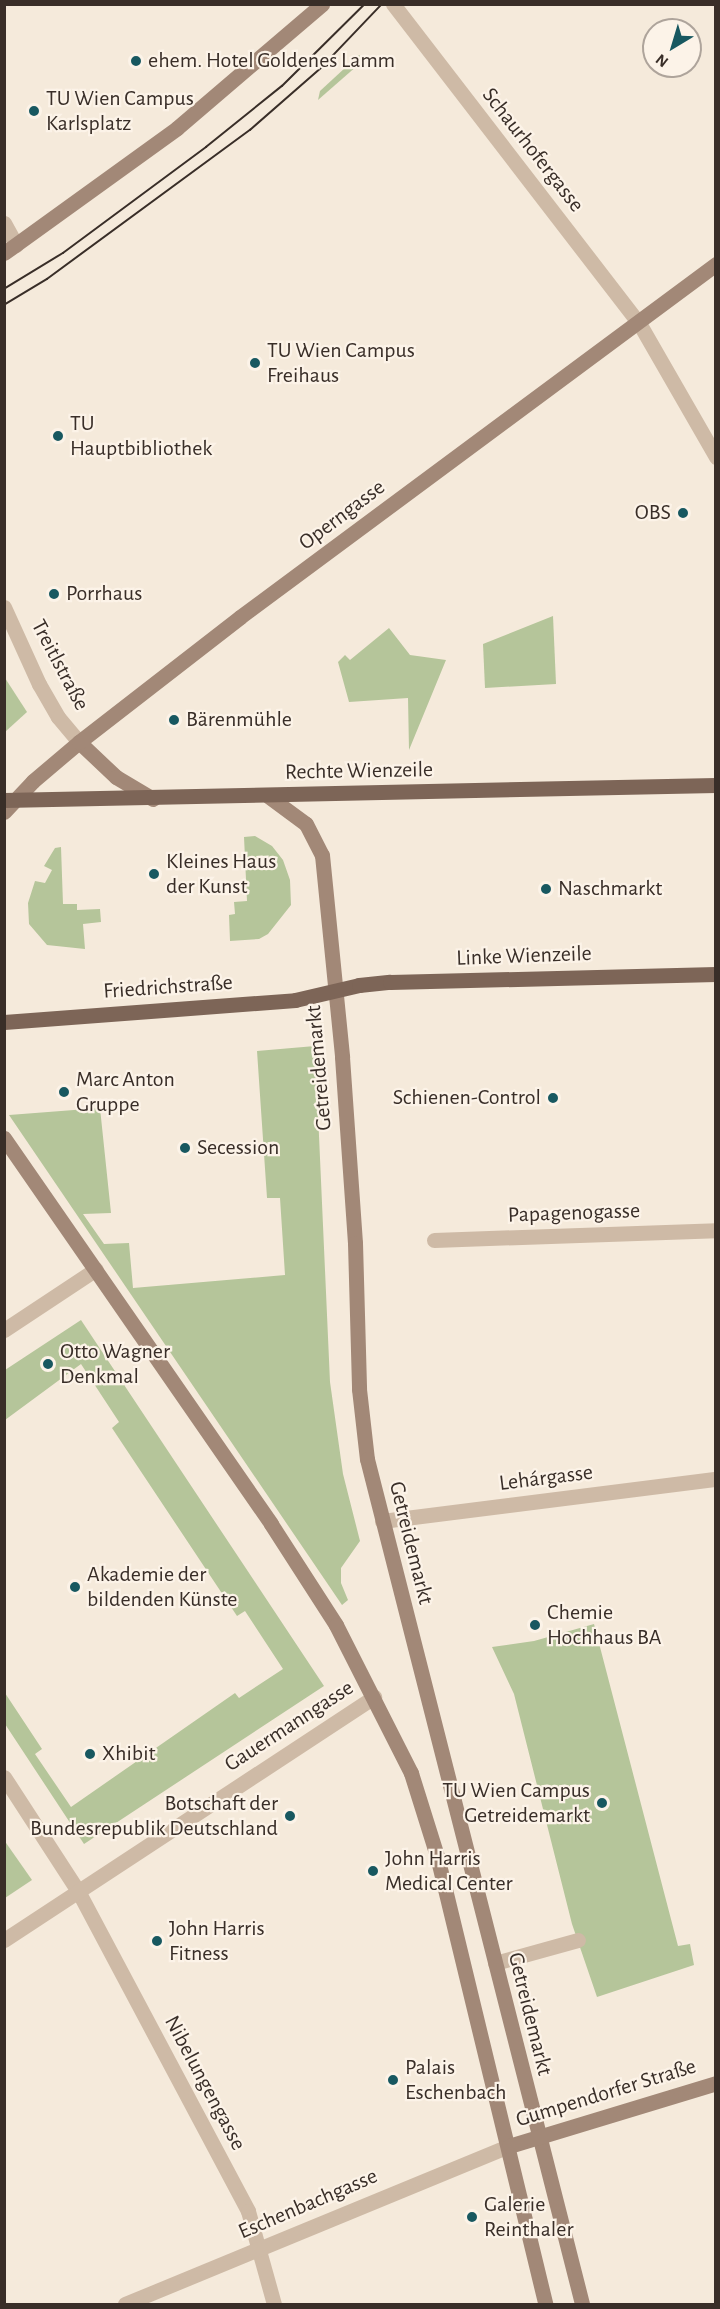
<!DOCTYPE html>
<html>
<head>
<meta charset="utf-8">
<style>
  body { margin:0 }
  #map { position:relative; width:720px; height:2309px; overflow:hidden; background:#f5eadb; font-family:"Alegreya Sans",sans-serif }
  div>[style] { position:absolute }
  .green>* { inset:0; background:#b5c59a }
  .street>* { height:15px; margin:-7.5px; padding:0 7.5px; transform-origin:7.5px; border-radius:7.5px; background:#cebaa6 }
  .secondary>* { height:15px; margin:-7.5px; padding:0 7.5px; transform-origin:7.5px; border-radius:7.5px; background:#a28877 }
  .primary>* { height:15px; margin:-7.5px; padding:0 7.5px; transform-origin:7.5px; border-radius:7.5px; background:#7d6557 }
  .tram>* { height:1.5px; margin:-0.75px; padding:0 0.75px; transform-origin:0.75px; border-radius:0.75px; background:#392e28 }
  .dots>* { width:16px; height:16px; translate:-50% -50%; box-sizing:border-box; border:3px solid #fcf3e8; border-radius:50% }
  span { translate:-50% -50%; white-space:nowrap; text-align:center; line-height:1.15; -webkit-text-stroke:4.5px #fcf3e8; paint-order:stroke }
  .poi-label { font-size:22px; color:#392e28 }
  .left { translate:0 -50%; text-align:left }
  .right { translate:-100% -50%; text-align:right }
  .street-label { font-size:22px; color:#392e28 }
  .frame { position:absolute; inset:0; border:6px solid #392e28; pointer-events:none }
  .north { position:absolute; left:642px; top:18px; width:60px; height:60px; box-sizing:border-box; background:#fcf3e8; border:2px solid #aea49b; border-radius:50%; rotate:218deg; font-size:16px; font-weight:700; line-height:24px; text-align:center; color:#392e28 }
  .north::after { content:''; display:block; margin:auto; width:21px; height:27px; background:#185860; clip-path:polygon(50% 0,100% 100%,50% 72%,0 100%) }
</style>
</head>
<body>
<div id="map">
  <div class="green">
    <i style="clip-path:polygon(359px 55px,366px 58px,318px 100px,320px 91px)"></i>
    <i style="clip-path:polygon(553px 616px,556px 684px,485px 688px,483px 644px)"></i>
    <i style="clip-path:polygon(389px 628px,410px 655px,446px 660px,409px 750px,408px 698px,349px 702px,338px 662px,345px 655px,350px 660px)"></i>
    <i style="clip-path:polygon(5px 678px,27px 712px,5px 732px,4px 732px)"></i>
    <i style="clip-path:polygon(255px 836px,272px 846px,283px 860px,290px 880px,291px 905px,268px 934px,259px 939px,230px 941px,229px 915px,235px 914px,234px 902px,247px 901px,244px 837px)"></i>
    <i style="clip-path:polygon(61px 847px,63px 904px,77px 904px,77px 910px,100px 909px,101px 922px,83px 924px,85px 949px,47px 945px,29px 924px,28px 903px,35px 881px,45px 883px,52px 870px,44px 866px,55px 848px)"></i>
    <i style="clip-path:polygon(315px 1046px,330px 1382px,343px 1474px,360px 1541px,341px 1568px,341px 1583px,348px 1600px,342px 1605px,9px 1115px,100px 1108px,111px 1213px,83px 1214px,104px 1244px,129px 1243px,133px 1288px,285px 1275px,280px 1198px,267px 1198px,257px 1051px)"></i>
    <i style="clip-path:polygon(81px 1320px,324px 1686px,84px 1844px,5px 1724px,5px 1693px,42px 1749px,35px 1754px,71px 1807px,235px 1693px,239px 1698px,283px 1669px,245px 1611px,237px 1616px,112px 1428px,119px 1422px,81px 1364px,5px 1420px,5px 1370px)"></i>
    <i style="clip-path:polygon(594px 1624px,678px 1946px,690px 1944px,694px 1965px,597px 1997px,572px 1924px,514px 1694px,492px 1647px,534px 1641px)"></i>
    <i style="clip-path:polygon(4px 1840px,32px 1880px,5px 1898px,4px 1898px)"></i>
  </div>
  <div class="street">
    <i style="left:393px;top:4px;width:403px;rotate:52.4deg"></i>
    <i style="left:639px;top:323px;width:155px;rotate:60.1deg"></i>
    <i style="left:4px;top:223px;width:25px;rotate:61deg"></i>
    <i style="left:4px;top:607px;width:85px;rotate:65.6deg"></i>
    <i style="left:39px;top:684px;width:38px;rotate:60deg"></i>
    <i style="left:58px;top:717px;width:33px;rotate:50deg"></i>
    <i style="left:434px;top:1240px;width:282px;rotate:-2deg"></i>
    <i style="left:4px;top:1330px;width:110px;rotate:-33.5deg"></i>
    <i style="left:382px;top:1521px;width:337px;rotate:-7.2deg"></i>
    <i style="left:4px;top:1777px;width:136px;rotate:57deg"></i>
    <i style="left:78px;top:1891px;width:362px;rotate:62deg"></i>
    <i style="left:248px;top:2211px;width:97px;rotate:74.4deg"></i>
    <i style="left:4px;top:1940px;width:443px;rotate:-33.3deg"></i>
    <i style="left:495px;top:1963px;width:86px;rotate:-15.5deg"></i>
    <i style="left:125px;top:2304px;width:415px;rotate:-22.4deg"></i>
  </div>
  <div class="secondary">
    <i style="left:4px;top:253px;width:213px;rotate:-35.8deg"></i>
    <i style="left:177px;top:128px;width:191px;rotate:-40.5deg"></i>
    <i style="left:79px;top:742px;width:51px;rotate:43.4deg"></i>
    <i style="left:116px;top:777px;width:43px;rotate:30.7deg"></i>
    <i style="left:268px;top:796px;width:47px;rotate:36.4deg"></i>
    <i style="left:306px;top:824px;width:35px;rotate:63deg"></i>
    <i style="left:322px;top:855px;width:203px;rotate:84.3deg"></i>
    <i style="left:342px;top:1057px;width:186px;rotate:86deg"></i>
    <i style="left:355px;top:1243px;width:146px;rotate:88.4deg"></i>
    <i style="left:359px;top:1389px;width:70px;rotate:83.5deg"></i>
    <i style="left:367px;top:1459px;width:872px;rotate:75.72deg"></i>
    <i style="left:4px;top:812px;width:42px;rotate:-46.9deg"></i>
    <i style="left:33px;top:781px;width:60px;rotate:-40.3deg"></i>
    <i style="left:79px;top:742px;width:204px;rotate:-37.8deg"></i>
    <i style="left:240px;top:617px;width:593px;rotate:-36.56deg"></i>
    <i style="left:4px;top:1138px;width:469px;rotate:55.3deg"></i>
    <i style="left:271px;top:1524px;width:120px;rotate:57.2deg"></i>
    <i style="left:336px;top:1625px;width:166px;rotate:63.1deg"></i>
    <i style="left:411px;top:1773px;width:87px;rotate:72.6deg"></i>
    <i style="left:437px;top:1856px;width:461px;rotate:76.4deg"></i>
    <i style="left:509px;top:2146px;width:216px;rotate:-16.9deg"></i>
  </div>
  <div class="primary">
    <i style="left:4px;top:800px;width:712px;rotate:-1.21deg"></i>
    <i style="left:4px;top:1022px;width:292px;rotate:-4.3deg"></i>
    <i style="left:295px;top:1000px;width:66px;rotate:-13.2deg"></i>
    <i style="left:359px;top:985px;width:31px;rotate:-6deg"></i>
    <i style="left:390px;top:982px;width:326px;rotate:-1.4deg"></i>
  </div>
  <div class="tram">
    <i style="left:4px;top:289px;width:69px;rotate:-31.4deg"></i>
    <i style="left:63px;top:253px;width:178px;rotate:-36.5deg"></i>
    <i style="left:206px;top:147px;width:97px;rotate:-38.8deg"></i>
    <i style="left:282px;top:86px;width:117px;rotate:-44.7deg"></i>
    <i style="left:4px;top:305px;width:50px;rotate:-31.2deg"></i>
    <i style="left:47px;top:279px;width:252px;rotate:-36.3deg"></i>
    <i style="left:250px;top:130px;width:94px;rotate:-41.1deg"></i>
    <i style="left:321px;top:68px;width:88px;rotate:-46.4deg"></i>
  </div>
  <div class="dots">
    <i style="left:136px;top:61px;background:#185860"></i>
    <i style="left:34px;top:111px;background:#185860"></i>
    <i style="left:255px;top:363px;background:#185860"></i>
    <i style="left:58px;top:436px;background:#185860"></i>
    <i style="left:683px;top:513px;background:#185860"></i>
    <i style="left:54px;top:594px;background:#185860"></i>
    <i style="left:174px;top:720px;background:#185860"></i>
    <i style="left:154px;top:874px;background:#185860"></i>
    <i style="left:546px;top:889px;background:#185860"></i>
    <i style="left:64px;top:1092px;background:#185860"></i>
    <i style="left:553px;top:1098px;background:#185860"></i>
    <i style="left:185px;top:1148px;background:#185860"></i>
    <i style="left:48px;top:1364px;background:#185860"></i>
    <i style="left:75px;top:1587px;background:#185860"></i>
    <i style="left:535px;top:1625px;background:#185860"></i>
    <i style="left:90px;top:1754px;background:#185860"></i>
    <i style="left:602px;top:1803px;background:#185860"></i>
    <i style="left:290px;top:1816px;background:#185860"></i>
    <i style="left:373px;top:1871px;background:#185860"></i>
    <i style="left:157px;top:1941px;background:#185860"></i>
    <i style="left:393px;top:2080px;background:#185860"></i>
    <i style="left:472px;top:2217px;background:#185860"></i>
  </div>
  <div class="poi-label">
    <span class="left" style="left:148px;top:61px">ehem. Hotel Goldenes Lamm</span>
    <span class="left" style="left:46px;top:111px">TU Wien Campus<br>Karlsplatz</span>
    <span class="left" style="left:267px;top:363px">TU Wien Campus<br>Freihaus</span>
    <span class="left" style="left:70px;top:436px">TU<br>Hauptbibliothek</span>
    <span class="right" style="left:671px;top:513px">OBS</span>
    <span class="left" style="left:66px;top:594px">Porrhaus</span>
    <span class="left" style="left:186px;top:720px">Bärenmühle</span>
    <span class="left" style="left:166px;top:874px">Kleines Haus<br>der Kunst</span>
    <span class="left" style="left:558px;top:889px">Naschmarkt</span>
    <span class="left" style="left:76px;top:1092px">Marc Anton<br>Gruppe</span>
    <span class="right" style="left:541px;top:1098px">Schienen-Control</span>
    <span class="left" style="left:197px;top:1148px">Secession</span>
    <span class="left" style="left:60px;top:1364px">Otto Wagner<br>Denkmal</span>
    <span class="left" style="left:87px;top:1587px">Akademie der<br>bildenden Künste</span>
    <span class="left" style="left:547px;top:1625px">Chemie<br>Hochhaus BA</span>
    <span class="left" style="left:102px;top:1754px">Xhibit</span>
    <span class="right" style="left:590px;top:1803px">TU Wien Campus<br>Getreidemarkt</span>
    <span class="right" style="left:278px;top:1816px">Botschaft der<br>Bundesrepublik Deutschland</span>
    <span class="left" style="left:385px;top:1871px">John Harris<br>Medical Center</span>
    <span class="left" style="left:169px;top:1941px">John Harris<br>Fitness</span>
    <span class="left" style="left:405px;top:2080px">Palais<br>Eschenbach</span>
    <span class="left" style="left:484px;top:2217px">Galerie<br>Reinthaler</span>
  </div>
  <div class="street-label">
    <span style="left:533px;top:150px;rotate:52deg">Schaurhofergasse</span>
    <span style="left:342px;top:515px;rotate:-37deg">Operngasse</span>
    <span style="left:60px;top:665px;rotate:62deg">Treitlstraße</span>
    <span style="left:359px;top:771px;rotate:-1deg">Rechte Wienzeile</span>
    <span style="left:524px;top:956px;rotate:-2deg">Linke Wienzeile</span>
    <span style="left:168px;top:987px;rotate:-4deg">Friedrichstraße</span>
    <span style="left:319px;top:1068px;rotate:-95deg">Getreidemarkt</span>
    <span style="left:574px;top:1213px;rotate:-2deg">Papagenogasse</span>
    <span style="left:546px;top:1478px;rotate:-7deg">Lehárgasse</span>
    <span style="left:411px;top:1543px;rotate:76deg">Getreidemarkt</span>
    <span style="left:289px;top:1726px;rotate:-33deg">Gauermanngasse</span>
    <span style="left:530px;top:2014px;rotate:76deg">Getreidemarkt</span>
    <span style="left:205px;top:2083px;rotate:62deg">Nibelungengasse</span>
    <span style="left:606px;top:2093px;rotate:-17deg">Gumpendorfer Straße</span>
    <span style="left:308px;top:2204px;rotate:-23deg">Eschenbachgasse</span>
  </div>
  <div class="frame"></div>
  <div class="north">N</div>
</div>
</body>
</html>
